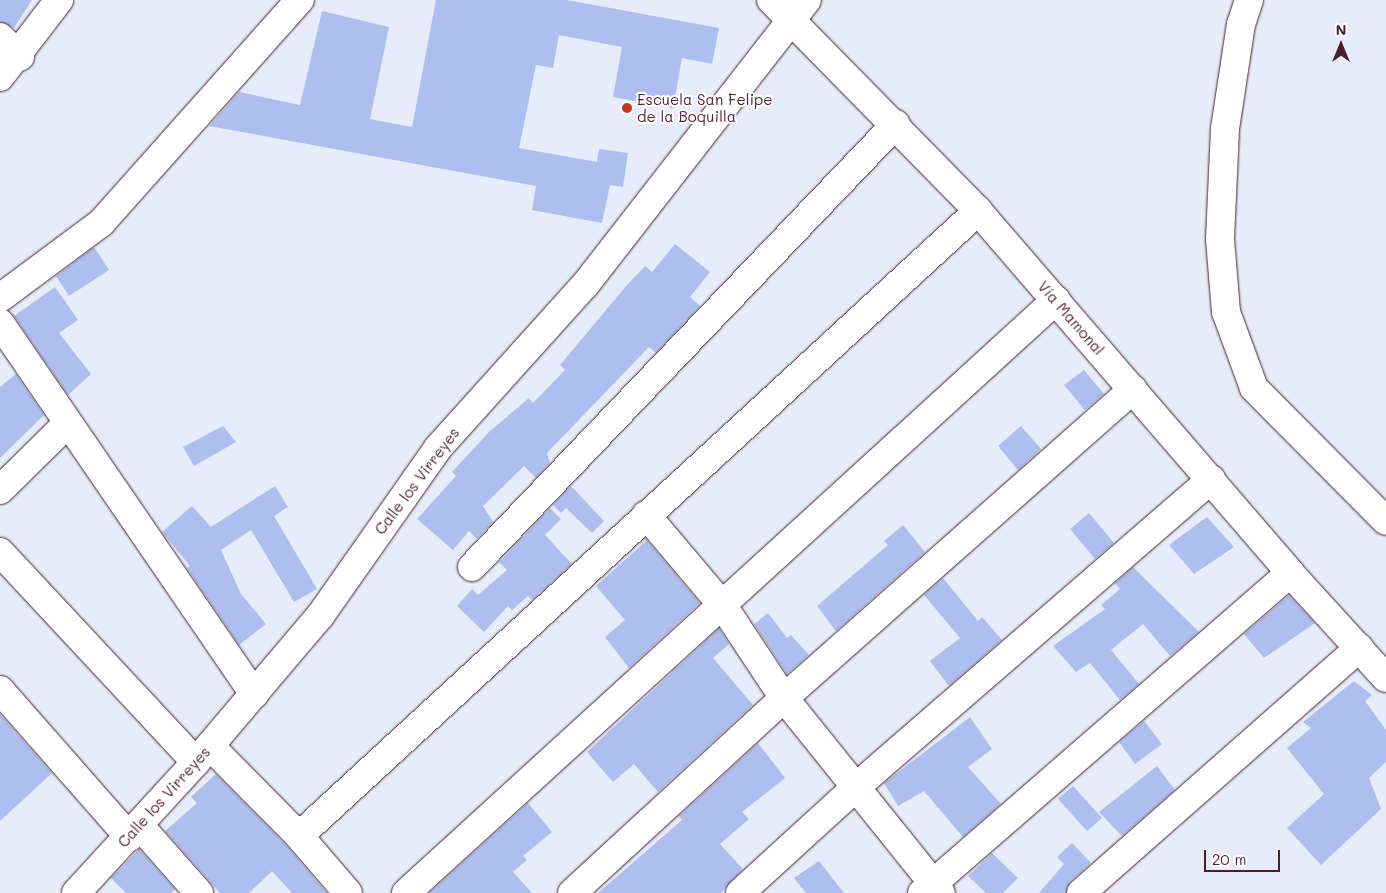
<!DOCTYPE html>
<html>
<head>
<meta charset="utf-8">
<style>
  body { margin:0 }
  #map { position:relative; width:1386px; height:893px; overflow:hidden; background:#e6ecfa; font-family:Mali,sans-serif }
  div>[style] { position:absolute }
  .building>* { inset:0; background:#adbfee }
  .roads { filter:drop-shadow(0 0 1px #4a1f2b) drop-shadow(0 0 1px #4a1f2b) }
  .minor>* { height:28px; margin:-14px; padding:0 14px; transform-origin:14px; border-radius:14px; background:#fff }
  .dots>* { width:14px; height:14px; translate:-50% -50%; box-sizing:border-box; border:2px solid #fff; border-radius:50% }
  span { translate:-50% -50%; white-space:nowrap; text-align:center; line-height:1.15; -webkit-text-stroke:4px #fff; paint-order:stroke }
  .poi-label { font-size:15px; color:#4a1f2b }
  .left { translate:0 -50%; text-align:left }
  .street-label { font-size:15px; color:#4a1f2b }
  .north { position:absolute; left:1316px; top:20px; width:50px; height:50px; -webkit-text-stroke:4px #fff; paint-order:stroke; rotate:0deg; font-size:14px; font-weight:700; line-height:20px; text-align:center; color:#4a1f2b }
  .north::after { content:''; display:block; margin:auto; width:18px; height:22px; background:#4a1f2b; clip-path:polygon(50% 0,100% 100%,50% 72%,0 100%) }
  .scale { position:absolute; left:1204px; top:850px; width:76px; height:22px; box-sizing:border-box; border:2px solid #4a1f2b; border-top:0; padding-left:6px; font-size:15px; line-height:18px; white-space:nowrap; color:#4a1f2b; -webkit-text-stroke:4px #fff; paint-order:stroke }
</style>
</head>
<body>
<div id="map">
  <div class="building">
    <i style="clip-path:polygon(0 0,32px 0,14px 28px,0 22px)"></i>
    <i style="clip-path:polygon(436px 0,567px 0,719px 28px,712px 64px,682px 58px,673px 108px,613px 97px,622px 47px,559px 35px,553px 68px,536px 65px,519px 148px,597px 162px,599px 149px,628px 153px,623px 187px,610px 185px,602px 223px,532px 210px,536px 186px,209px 126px,239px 92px,300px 105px,322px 11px,389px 27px,370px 119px,412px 127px)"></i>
    <i style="clip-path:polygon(675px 244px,710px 272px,690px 297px,700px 306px,656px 353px,649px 347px,547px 453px,550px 463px,536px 478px,524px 466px,483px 506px,493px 522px,477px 539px,469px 531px,453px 550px,417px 519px,456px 476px,452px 472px,489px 432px,529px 398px,533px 403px,565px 370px,560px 365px,627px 285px,645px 266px,652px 272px)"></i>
    <i style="clip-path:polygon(94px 247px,109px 270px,69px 296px,56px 276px)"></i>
    <i style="clip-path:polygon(55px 287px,78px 320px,59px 333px,91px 374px,68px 395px,14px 316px)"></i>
    <i style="clip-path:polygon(1084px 370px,1104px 394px,1085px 410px,1064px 385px)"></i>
    <i style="clip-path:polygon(16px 374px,44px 415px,0 458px,0 387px)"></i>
    <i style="clip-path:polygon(223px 426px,236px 442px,194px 466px,183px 447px)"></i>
    <i style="clip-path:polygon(1021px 426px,1041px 449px,1018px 470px,998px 446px)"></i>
    <i style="clip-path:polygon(275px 486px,288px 507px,274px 516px,317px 589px,294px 602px,251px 530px,221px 550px,241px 594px,266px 624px,239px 645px,187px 568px,190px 566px,162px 532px,192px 506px,211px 527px)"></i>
    <i style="clip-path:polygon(571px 486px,604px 521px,592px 533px,566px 508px,561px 513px,553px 505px)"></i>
    <i style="clip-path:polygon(550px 508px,561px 519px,545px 535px,572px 564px,532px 600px,528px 596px,512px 610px,508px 606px,484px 632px,457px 606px,472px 589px,478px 595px,507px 570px,499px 562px)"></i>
    <i style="clip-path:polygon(1089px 513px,1114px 543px,1095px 559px,1070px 529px)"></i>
    <i style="clip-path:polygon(1207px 517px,1234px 547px,1194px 574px,1169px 545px)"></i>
    <i style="clip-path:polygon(903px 525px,925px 552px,836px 631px,817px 606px,888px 545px,884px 541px)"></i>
    <i style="clip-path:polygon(647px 540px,700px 603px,629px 668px,605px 637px,625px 620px,596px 586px)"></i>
    <i style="clip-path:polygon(1133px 567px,1199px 632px,1170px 656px,1143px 624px,1111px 650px,1139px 684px,1120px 700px,1090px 663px,1076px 672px,1053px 646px,1105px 609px,1101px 605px,1120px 589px,1115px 583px)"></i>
    <i style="clip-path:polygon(943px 578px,978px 621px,982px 617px,1002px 640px,949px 686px,930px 661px,960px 638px,924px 595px)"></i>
    <i style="clip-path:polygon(1289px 595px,1315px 623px,1264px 658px,1244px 634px)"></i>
    <i style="clip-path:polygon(768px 613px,787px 638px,791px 635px,809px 655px,787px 674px,754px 624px)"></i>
    <i style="clip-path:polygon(719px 628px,729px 644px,713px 658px,753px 705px,658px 792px,634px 764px,613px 782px,587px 752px)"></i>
    <i style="clip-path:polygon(1354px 681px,1372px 695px,1365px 701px,1386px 730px,1386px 762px,1369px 778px,1381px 809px,1321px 865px,1287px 828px,1324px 794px,1287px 748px,1311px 728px,1303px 722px)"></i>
    <i style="clip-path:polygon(0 714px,52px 773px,0 821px)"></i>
    <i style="clip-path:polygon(970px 717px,992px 749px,968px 767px,1001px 804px,963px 837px,924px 791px,898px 806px,884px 783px)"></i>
    <i style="clip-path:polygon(1144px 721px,1162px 744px,1135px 764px,1119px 742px)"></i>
    <i style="clip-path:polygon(758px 743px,785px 778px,742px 812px,749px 819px,720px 844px,743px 869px,721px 893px,598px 893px,682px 820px,679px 816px)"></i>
    <i style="clip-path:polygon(1157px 766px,1175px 790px,1122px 836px,1099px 812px)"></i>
    <i style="clip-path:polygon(216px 774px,288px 847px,327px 893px,292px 893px,272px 871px,249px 893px,220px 893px,165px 831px,197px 803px,191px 797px)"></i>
    <i style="clip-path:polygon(1073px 786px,1102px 818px,1087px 831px,1058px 799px)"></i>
    <i style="clip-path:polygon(528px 803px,552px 832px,523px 856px,527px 860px,513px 872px,532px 893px,429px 893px)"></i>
    <i style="clip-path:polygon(1072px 843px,1091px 863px,1070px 882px,1066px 893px,1039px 893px,1064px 864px,1057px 857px)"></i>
    <i style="clip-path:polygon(139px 849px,175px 889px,171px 893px,126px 893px,111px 878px)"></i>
    <i style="clip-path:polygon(992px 853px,1018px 878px,1003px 893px,986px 893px,968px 876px)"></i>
    <i style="clip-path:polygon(819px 861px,844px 893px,806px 893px,794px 878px)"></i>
  </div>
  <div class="roads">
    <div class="minor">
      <i style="left:771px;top:0;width:296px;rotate:45.5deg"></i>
      <i style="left:978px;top:211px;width:478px;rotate:49.2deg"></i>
      <i style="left:1290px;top:573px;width:142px;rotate:47.6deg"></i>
      <i style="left:1249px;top:0;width:25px;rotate:108deg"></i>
      <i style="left:1241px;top:24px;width:106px;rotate:98.7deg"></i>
      <i style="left:1225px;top:129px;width:110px;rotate:92.6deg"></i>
      <i style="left:1220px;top:239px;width:73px;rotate:85.3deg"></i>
      <i style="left:1226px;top:312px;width:81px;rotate:69.8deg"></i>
      <i style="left:1254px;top:388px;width:187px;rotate:45.2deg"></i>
      <i style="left:0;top:37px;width:28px;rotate:44deg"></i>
      <i style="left:0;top:77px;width:97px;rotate:-52.5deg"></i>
      <i style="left:0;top:298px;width:126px;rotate:-36.6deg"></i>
      <i style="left:101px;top:223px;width:299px;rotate:-48.3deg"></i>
      <i style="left:0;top:323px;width:450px;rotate:55.6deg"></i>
      <i style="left:0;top:490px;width:95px;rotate:-44.6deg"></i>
      <i style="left:646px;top:515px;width:119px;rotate:49.8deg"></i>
      <i style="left:723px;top:606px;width:110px;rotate:56.5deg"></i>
      <i style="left:784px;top:698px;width:250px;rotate:51.2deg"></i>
      <i style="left:0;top:552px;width:287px;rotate:47deg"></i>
      <i style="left:472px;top:567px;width:613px;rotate:-46.26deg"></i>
      <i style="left:0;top:690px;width:196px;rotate:48.7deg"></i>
      <i style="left:210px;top:746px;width:127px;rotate:45.3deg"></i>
      <i style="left:299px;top:836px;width:75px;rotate:49.3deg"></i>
      <i style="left:139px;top:825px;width:91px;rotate:48.6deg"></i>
      <i style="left:299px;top:836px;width:923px;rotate:-42.63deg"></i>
      <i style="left:76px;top:893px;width:178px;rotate:-47.5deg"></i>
      <i style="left:196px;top:762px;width:192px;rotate:-49.7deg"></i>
      <i style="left:320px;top:616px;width:205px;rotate:-54.9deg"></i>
      <i style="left:438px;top:448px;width:219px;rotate:-48deg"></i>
      <i style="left:585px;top:285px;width:361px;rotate:-52.1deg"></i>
      <i style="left:406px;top:893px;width:880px;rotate:-42.37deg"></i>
      <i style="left:572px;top:893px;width:288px;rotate:-42.6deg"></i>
      <i style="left:784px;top:698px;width:466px;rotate:-41.5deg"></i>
      <i style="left:740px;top:893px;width:157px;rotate:-42.4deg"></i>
      <i style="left:856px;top:787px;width:470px;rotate:-40.9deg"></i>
      <i style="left:922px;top:893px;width:488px;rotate:-41deg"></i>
      <i style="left:1081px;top:893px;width:371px;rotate:-41.4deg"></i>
    </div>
  </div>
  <div class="dots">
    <i style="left:627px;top:108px;background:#c8321e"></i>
  </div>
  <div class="poi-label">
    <span class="left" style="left:637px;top:108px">Escuela San Felipe<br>de la Boquilla</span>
  </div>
  <div class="street-label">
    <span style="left:1071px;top:318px;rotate:49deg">Vía Mamonal</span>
    <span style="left:417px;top:481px;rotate:-53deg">Calle los Virreyes</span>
    <span style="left:164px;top:797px;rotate:-48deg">Calle los Virreyes</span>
  </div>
  <div class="north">N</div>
  <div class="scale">20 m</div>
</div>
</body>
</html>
